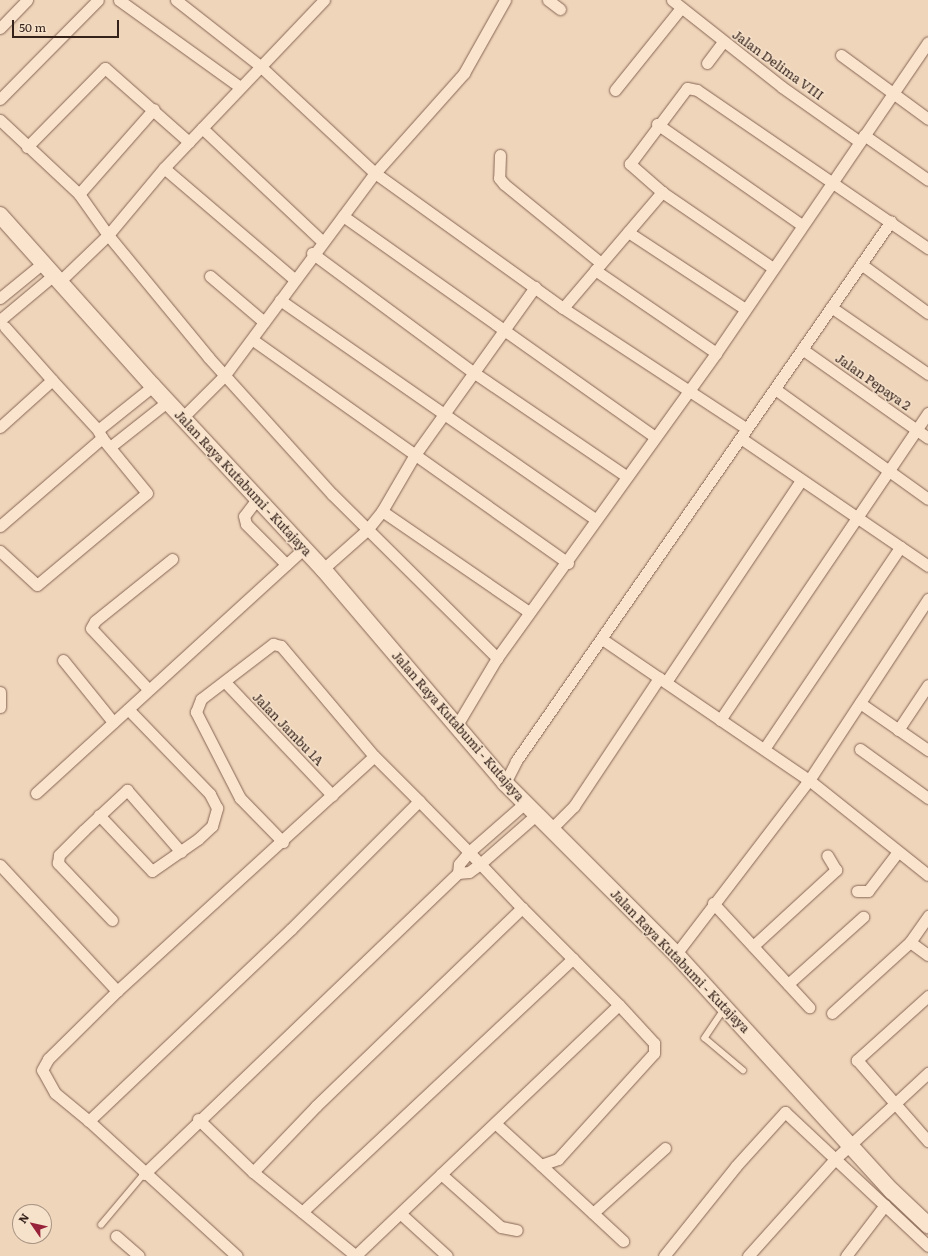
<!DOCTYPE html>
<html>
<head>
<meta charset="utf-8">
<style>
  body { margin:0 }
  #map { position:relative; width:928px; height:1256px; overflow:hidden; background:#efd5ba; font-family:Literata,serif }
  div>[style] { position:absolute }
  .roads { filter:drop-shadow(0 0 1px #866554) drop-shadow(0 0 1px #866554) }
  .lane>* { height:5.5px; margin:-2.75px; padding:0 2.75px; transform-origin:2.75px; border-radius:2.75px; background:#fae4cd }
  .street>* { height:11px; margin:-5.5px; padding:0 5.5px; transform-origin:5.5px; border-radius:5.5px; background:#fae4cd }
  .secondary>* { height:16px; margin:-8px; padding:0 8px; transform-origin:8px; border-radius:8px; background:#fae4cd }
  span { translate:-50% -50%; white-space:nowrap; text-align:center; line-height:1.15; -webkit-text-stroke:3px #f6e1ca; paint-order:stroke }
  .street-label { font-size:13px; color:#34211a }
  .north { position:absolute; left:12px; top:1204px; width:40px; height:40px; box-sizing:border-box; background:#f6e1ca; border:1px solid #a89484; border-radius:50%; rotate:304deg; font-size:11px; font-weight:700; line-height:16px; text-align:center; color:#34211a }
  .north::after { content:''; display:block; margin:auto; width:14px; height:18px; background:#97223a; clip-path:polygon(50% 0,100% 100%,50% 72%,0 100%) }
  .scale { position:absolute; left:12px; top:20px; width:107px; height:18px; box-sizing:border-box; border:2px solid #34211a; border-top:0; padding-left:5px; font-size:12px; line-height:14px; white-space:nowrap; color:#34211a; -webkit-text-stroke:3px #f6e1ca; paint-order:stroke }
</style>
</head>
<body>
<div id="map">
  <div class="roads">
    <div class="lane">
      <i style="left:724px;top:1010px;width:34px;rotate:124deg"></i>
      <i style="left:705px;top:1038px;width:50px;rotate:40.1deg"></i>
      <i style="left:101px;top:1225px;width:67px;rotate:-49.9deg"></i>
    </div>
    <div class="street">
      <i style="left:119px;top:0;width:149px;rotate:35.7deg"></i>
      <i style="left:176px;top:0;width:105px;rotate:38.1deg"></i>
      <i style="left:259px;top:65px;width:158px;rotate:43deg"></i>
      <i style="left:375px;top:173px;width:231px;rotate:35.7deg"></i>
      <i style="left:563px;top:308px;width:219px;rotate:33.3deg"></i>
      <i style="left:548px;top:0;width:15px;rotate:37deg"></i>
      <i style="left:672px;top:0;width:140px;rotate:38.3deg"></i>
      <i style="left:782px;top:87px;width:95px;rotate:35.2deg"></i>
      <i style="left:0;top:28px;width:39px;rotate:-46deg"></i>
      <i style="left:841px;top:55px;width:108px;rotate:36.3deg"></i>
      <i style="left:707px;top:63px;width:26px;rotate:-53deg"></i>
      <i style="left:615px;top:90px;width:105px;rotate:-51.2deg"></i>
      <i style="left:0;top:99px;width:139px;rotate:-45.3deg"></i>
      <i style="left:0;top:120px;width:108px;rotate:43.1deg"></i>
      <i style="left:79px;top:194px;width:50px;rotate:54.7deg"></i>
      <i style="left:108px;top:235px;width:159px;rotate:50.6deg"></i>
      <i style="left:209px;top:358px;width:183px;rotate:47.9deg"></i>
      <i style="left:332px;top:494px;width:233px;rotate:44.8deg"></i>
      <i style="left:657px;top:124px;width:177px;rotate:34.9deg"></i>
      <i style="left:202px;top:128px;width:165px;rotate:43.3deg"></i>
      <i style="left:864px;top:135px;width:78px;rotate:35.1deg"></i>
      <i style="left:27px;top:147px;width:111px;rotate:-45.4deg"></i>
      <i style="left:105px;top:68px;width:112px;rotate:41.4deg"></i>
      <i style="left:500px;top:155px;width:23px;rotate:92deg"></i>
      <i style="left:499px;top:178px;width:8px;rotate:50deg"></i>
      <i style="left:504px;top:184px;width:125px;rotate:39.2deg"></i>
      <i style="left:164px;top:168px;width:171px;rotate:40.5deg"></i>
      <i style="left:662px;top:192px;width:135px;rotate:34.4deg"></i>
      <i style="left:79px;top:194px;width:113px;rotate:-48.6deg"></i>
      <i style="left:343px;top:216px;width:381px;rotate:35.3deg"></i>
      <i style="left:628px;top:232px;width:140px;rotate:33.3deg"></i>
      <i style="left:312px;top:253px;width:200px;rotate:36.5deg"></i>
      <i style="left:473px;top:372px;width:185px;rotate:34.2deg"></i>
      <i style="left:861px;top:264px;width:83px;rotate:36.2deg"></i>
      <i style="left:595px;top:270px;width:147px;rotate:34.4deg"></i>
      <i style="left:210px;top:276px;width:71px;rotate:40.4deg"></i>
      <i style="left:60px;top:281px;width:66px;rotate:-43.8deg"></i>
      <i style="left:108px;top:235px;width:87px;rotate:-50.1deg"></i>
      <i style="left:164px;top:168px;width:232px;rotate:-46.4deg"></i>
      <i style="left:0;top:298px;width:57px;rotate:-39.3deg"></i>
      <i style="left:280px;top:300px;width:385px;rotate:34.8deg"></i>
      <i style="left:831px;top:307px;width:118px;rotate:34.6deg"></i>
      <i style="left:563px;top:308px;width:153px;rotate:-49.5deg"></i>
      <i style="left:662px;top:192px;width:43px;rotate:-138.8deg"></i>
      <i style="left:630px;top:164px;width:95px;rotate:-53.1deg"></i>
      <i style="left:687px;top:88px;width:10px;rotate:11deg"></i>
      <i style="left:697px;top:90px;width:280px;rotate:34.4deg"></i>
      <i style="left:0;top:320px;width:72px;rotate:-39.9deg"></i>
      <i style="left:253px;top:340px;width:386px;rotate:35.3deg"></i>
      <i style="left:802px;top:349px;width:154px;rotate:35.2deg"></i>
      <i style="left:52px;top:380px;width:68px;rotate:47.4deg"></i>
      <i style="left:775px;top:389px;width:188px;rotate:35.7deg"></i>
      <i style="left:182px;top:418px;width:59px;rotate:-45deg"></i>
      <i style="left:224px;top:376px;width:253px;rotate:-53.4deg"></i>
      <i style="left:375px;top:173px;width:134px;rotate:-48.3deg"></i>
      <i style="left:464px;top:73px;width:84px;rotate:-60.7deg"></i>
      <i style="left:0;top:427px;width:70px;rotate:-42.1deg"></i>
      <i style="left:52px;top:380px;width:71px;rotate:-131.6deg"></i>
      <i style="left:742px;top:439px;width:225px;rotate:34.3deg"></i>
      <i style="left:110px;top:447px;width:73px;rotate:-38.3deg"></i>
      <i style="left:257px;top:499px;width:21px;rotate:127deg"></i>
      <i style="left:244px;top:516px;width:8px;rotate:76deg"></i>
      <i style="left:246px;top:524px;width:57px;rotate:45deg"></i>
      <i style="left:382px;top:511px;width:178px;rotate:34.5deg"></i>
      <i style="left:0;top:526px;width:135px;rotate:-40.8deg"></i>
      <i style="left:102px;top:438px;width:9px;rotate:-117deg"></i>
      <i style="left:98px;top:430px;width:70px;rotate:-38.7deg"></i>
      <i style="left:0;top:551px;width:50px;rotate:42.6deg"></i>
      <i style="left:37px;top:585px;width:143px;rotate:-39.9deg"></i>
      <i style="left:147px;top:493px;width:71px;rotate:-129.3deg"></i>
      <i style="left:323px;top:569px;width:57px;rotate:-41.5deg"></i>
      <i style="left:366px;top:531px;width:26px;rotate:-51deg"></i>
      <i style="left:382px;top:511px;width:64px;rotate:-59.8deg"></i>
      <i style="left:414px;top:456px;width:208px;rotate:-54.4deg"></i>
      <i style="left:928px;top:599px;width:217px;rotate:123.3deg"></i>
      <i style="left:809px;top:780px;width:152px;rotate:38.6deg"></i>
      <i style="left:602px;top:639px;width:250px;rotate:34.3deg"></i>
      <i style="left:809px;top:780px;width:219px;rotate:127.4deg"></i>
      <i style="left:63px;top:660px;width:80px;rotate:51.1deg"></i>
      <i style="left:225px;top:682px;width:156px;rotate:46.6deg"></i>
      <i style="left:666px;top:682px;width:243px;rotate:-56.2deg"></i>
      <i style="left:148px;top:689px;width:83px;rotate:-133.1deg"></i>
      <i style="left:91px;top:628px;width:8px;rotate:-60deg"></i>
      <i style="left:95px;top:621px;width:99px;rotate:-38.8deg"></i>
      <i style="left:0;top:692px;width:15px;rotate:90deg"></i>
      <i style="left:860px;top:703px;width:83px;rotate:34.7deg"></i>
      <i style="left:720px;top:720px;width:371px;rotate:-55.9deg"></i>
      <i style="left:457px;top:725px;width:78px;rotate:-59.2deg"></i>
      <i style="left:497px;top:658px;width:375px;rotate:-54.3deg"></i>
      <i style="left:716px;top:353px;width:376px;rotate:-55.7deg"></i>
      <i style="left:898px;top:730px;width:54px;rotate:-56.3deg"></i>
      <i style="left:764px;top:749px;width:244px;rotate:-56deg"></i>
      <i style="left:860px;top:749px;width:84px;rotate:35.8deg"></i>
      <i style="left:505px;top:783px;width:25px;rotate:-63deg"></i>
      <i style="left:516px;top:761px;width:657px;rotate:-55.22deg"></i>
      <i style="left:36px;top:793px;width:363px;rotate:-42.4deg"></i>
      <i style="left:419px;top:801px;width:181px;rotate:135deg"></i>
      <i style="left:291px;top:929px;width:279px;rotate:136.5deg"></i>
      <i style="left:89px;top:1121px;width:44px;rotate:-140.5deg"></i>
      <i style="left:55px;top:1093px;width:26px;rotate:-119deg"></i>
      <i style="left:42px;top:1070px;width:13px;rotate:-61deg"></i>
      <i style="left:48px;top:1059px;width:97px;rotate:-44.6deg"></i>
      <i style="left:117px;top:991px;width:348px;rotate:-42.4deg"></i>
      <i style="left:374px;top:756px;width:64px;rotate:45deg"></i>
      <i style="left:419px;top:801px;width:71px;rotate:45.6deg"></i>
      <i style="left:469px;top:852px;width:77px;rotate:46.6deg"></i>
      <i style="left:522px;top:908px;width:137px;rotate:45deg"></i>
      <i style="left:619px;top:1005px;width:52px;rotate:47.4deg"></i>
      <i style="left:654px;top:1043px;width:10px;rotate:90deg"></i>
      <i style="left:654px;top:1053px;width:143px;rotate:132.2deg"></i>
      <i style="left:558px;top:1159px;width:18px;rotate:161deg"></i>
      <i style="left:541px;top:1165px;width:62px;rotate:-137.6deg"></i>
      <i style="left:99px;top:815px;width:77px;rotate:46.6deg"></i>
      <i style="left:152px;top:871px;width:56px;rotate:-34.8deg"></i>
      <i style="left:198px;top:839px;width:19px;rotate:-43deg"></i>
      <i style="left:212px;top:826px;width:19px;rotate:-74deg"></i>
      <i style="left:217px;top:808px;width:16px;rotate:-117deg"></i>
      <i style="left:210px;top:794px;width:118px;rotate:-134deg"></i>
      <i style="left:551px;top:829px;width:33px;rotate:-45deg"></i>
      <i style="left:574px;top:806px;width:154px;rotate:-56.4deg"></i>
      <i style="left:283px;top:842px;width:62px;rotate:-134.3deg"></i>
      <i style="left:240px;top:798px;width:97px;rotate:-117.1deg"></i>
      <i style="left:196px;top:712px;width:14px;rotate:-69deg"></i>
      <i style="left:201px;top:699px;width:91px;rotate:-37.4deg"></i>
      <i style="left:273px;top:644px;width:8px;rotate:14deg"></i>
      <i style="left:281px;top:646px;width:144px;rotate:49.8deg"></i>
      <i style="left:0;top:865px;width:172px;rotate:47.1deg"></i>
      <i style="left:458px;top:873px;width:9px;rotate:-84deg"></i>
      <i style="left:459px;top:864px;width:16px;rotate:-50deg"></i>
      <i style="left:469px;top:852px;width:74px;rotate:-41.2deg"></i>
      <i style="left:857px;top:891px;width:11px"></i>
      <i style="left:868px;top:891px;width:48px;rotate:-52.7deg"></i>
      <i style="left:713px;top:903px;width:142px;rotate:47.3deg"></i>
      <i style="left:112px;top:920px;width:79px;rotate:-133.5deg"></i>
      <i style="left:58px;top:863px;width:8px;rotate:-83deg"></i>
      <i style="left:59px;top:855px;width:35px;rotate:-45deg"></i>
      <i style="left:84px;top:830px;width:59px;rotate:-42.9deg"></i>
      <i style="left:127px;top:790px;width:82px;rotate:48.9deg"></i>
      <i style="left:910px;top:942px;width:22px;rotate:36deg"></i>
      <i style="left:753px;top:946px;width:113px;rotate:-42.5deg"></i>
      <i style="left:836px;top:870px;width:17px;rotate:-121deg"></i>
      <i style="left:788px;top:984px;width:101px;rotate:-41.8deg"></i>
      <i style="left:928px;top:996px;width:96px;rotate:138deg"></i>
      <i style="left:857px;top:1060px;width:108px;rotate:48.8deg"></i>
      <i style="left:832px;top:1013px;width:105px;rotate:-42.3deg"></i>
      <i style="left:910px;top:942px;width:32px;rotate:-55deg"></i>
      <i style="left:198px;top:1119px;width:76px;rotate:43.9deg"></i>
      <i style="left:253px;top:1172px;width:133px;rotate:39.2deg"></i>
      <i style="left:89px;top:1121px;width:200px;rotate:42.4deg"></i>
      <i style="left:541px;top:1165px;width:112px;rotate:42.8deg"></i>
      <i style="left:253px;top:1172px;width:91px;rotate:-46.3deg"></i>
      <i style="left:316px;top:1106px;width:286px;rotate:-43.9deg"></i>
      <i style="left:144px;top:1174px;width:435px;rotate:-43.8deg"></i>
      <i style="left:458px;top:873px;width:11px;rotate:-5deg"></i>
      <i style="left:469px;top:872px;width:14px;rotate:-36deg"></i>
      <i style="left:480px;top:864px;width:74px;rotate:-41.2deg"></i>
      <i style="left:441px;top:1174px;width:80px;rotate:41.5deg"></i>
      <i style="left:501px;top:1227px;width:16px;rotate:11deg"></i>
      <i style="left:302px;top:1212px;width:371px;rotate:-43.1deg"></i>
      <i style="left:593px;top:1213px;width:97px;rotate:-42.1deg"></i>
      <i style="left:401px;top:1214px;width:62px;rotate:42.4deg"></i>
      <i style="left:116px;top:1236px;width:30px;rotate:41deg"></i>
      <i style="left:355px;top:1256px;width:364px;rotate:-43.6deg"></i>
      <i style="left:664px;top:1256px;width:115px;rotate:-51.3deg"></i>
      <i style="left:736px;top:1166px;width:73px;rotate:-47.8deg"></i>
      <i style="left:785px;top:1112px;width:196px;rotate:43.1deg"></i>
      <i style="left:748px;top:1256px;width:130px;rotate:-48.1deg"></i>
      <i style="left:835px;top:1159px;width:127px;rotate:-42.8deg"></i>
      <i style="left:846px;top:1256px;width:64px;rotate:-52.6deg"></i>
    </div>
    <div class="secondary">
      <i style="left:0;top:215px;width:229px;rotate:48.2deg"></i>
      <i style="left:153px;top:386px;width:250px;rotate:47.1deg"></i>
      <i style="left:323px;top:569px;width:281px;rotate:49.6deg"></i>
      <i style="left:505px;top:783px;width:242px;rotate:45deg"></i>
      <i style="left:676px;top:954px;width:321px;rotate:47.7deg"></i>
      <i style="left:892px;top:1191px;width:50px;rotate:43.4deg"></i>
    </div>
  </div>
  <div class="street-label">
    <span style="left:778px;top:65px;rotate:36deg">Jalan Delima VIII</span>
    <span style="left:873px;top:382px;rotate:35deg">Jalan Pepaya 2</span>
    <span style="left:243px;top:483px;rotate:47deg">Jalan Raya Kutabumi - Kutajaya</span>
    <span style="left:458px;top:726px;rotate:49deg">Jalan Raya Kutabumi - Kutajaya</span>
    <span style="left:288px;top:729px;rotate:46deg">Jalan Jambu 1A</span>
    <span style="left:680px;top:961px;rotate:46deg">Jalan Raya Kutabumi - Kutajaya</span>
  </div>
  <div class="north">N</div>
  <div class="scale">50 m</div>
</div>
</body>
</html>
